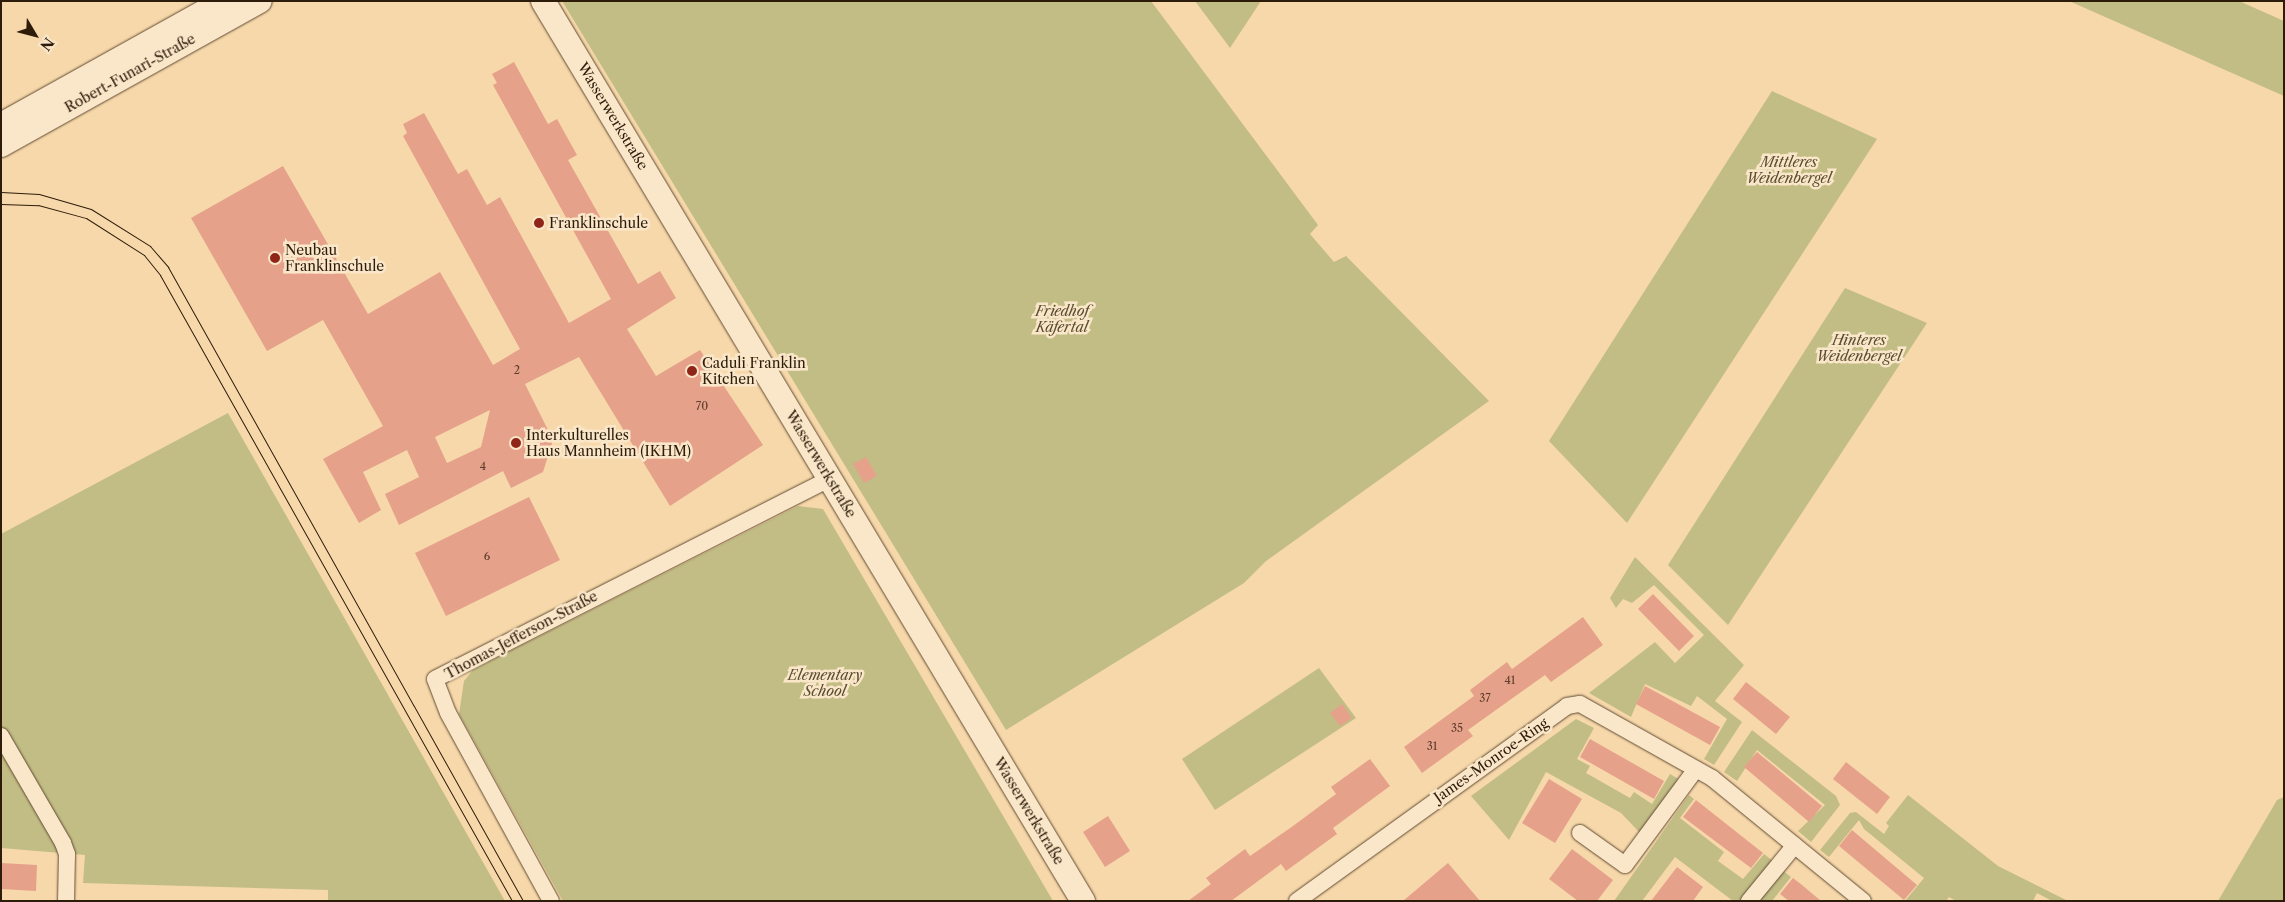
<!DOCTYPE html>
<html>
<head>
<meta charset="utf-8">
<style>
  body { margin:0 }
  #map { position:relative; width:2285px; height:902px; overflow:hidden; background:#f7d8aa; font-family:"Libre Caslon Text",serif }
  div>[style] { position:absolute }
  .green>* { inset:0; background:#c2bd85 }
  .building>* { inset:0; background:#e6a18a }
  .roads { filter:drop-shadow(0 0 1px #604b33) drop-shadow(0 0 1px #604b33) }
  .street>* { height:16px; margin:-8px; padding:0 8px; transform-origin:8px; border-radius:8px; background:#fae6c8 }
  .secondary>* { height:24px; margin:-12px; padding:0 12px; transform-origin:12px; border-radius:12px; background:#fae6c8 }
  .tram>* { height:1px; margin:-0.5px; padding:0 0.5px; transform-origin:0.5px; border-radius:0.5px; background:#2e1c0b }
  .dots>* { width:14px; height:14px; translate:-50% -50%; box-sizing:border-box; border:2px solid #fae6c8; border-radius:50% }
  span { translate:-50% -50%; white-space:nowrap; text-align:center; line-height:1.15; -webkit-text-stroke:5px #fae6c8; paint-order:stroke }
  .number-label { font-size:11px; color:#5c3d2b }
  .number-label span { -webkit-text-stroke-width:0 }
  .street-label { font-size:14px; color:#2e1c0b }
  .park-label { font-size:14px; color:#5a4c30; font-style:italic }
  .poi-label { font-size:14px; color:#2e1c0b }
  .left { translate:0 -50%; text-align:left }
  .frame { position:absolute; inset:0; border:2px solid #2e1c0b; pointer-events:none }
  .north { position:absolute; left:10px; top:10px; width:50px; height:50px; -webkit-text-stroke:4px #fae6c8; paint-order:stroke; rotate:127deg; font-size:14px; font-weight:700; line-height:20px; text-align:center; color:#2e1c0b }
  .north::after { content:''; display:block; margin:auto; width:18px; height:22px; background:#2e1c0b; clip-path:polygon(50% 0,100% 100%,50% 72%,0 100%) }
</style>
</head>
<body>
<div id="map">
  <div class="green">
    <i style="clip-path:polygon(562px 1px,1151px 1px,1318px 225px,1310px 234px,1334px 262px,1346px 256px,1489px 401px,1266px 561px,1244px 583px,1006px 730px)"></i>
    <i style="clip-path:polygon(1195px 1px,1261px 1px,1230px 48px)"></i>
    <i style="clip-path:polygon(2069px 1px,2239px 1px,2284px 21px,2284px 96px)"></i>
    <i style="clip-path:polygon(1772px 91px,1877px 139px,1627px 523px,1549px 441px)"></i>
    <i style="clip-path:polygon(1845px 288px,1927px 323px,1728px 625px,1668px 565px)"></i>
    <i style="clip-path:polygon(228px 413px,505px 901px,328px 901px,328px 890px,83px 883px,85px 855px,1px 848px,1px 534px)"></i>
    <i style="clip-path:polygon(798px 506px,823px 509px,1053px 901px,563px 901px,459px 714px,464px 681px,473px 670px)"></i>
    <i style="clip-path:polygon(1635px 557px,1744px 665px,1715px 701px,1742px 722px,1714px 765px,1704px 759px,1727px 719px,1697px 696px,1691px 706px,1645px 684px,1631px 717px,1589px 693px,1655px 642px,1675px 663px,1704px 635px,1654px 585px,1632px 603px,1623px 599px,1616px 608px,1610px 598px)"></i>
    <i style="clip-path:polygon(1319px 668px,1356px 718px,1215px 810px,1182px 759px)"></i>
    <i style="clip-path:polygon(1576px 719px,1594px 728px,1577px 759px,1590px 766px,1586px 773px,1630px 798px,1634px 792px,1652px 804px,1670px 774px,1680px 780px,1640px 833px,1621px 813px,1546px 772px,1509px 840px,1471px 796px)"></i>
    <i style="clip-path:polygon(1752px 730px,1836px 796px,1840px 805px,1811px 842px,1798px 831px,1825px 805px,1757px 750px,1737px 781px,1724px 772px)"></i>
    <i style="clip-path:polygon(1689px 795px,1694px 799px,1680px 818px,1724px 852px,1718px 861px,1743px 879px,1764px 854px,1773px 861px,1741px 901px,1733px 901px,1675px 857px,1642px 901px,1614px 901px)"></i>
    <i style="clip-path:polygon(1908px 795px,1998px 866px,2068px 901px,2052px 901px,2037px 893px,2033px 901px,1956px 901px,1949px 897px,1946px 901px,1905px 901px,1924px 878px,1864px 829px,1859px 820px,1829px 857px,1820px 850px,1850px 813px,1856px 812px,1884px 834px,1889px 826px,1886px 823px)"></i>
    <i style="clip-path:polygon(2284px 797px,2284px 901px,2218px 901px,2277px 800px)"></i>
    <i style="clip-path:polygon(1782px 870px,1791px 877px,1772px 901px,1757px 901px)"></i>
  </div>
  <div class="building">
    <i style="clip-path:polygon(evenodd,514px 62px,548px 124px,557px 119px,577px 155px,568px 160px,638px 284px,660px 271px,676px 298px,627px 329px,656px 376px,700px 350px,763px 445px,670px 506px,579px 357px,525px 384px,553px 440px,543px 472px,511px 488px,503px 471px,399px 525px,385px 494px,419px 477px,407px 450px,363px 472px,381px 510px,359px 523px,323px 459px,383px 426px,323px 320px,267px 351px,191px 218px,283px 166px,368px 314px,440px 272px,493px 365px,520px 349px,403px 136px,407px 133px,403px 124px,424px 113px,458px 174px,467px 169px,487px 205px,500px 197px,569px 323px,611px 299px,493px 85px,497px 83px,492px 74px,514px 62px,490px 410px,481px 447px,447px 463px,435px 437px,490px 410px)"></i>
    <i style="clip-path:polygon(866px 457px,877px 476px,864px 483px,853px 464px)"></i>
    <i style="clip-path:polygon(529px 497px,560px 560px,446px 616px,415px 553px)"></i>
    <i style="clip-path:polygon(1653px 594px,1694px 636px,1679px 651px,1638px 609px)"></i>
    <i style="clip-path:polygon(1583px 617px,1603px 645px,1551px 682px,1545px 675px,1468px 730px,1473px 736px,1422px 773px,1404px 747px,1474px 696px,1470px 690px,1507px 662px,1512px 669px)"></i>
    <i style="clip-path:polygon(1746px 682px,1790px 717px,1776px 734px,1733px 699px)"></i>
    <i style="clip-path:polygon(1645px 686px,1720px 727px,1710px 745px,1636px 704px)"></i>
    <i style="clip-path:polygon(1342px 704px,1352px 718px,1340px 726px,1330px 713px)"></i>
    <i style="clip-path:polygon(1590px 739px,1664px 781px,1654px 799px,1580px 757px)"></i>
    <i style="clip-path:polygon(1757px 752px,1822px 806px,1809px 822px,1744px 767px)"></i>
    <i style="clip-path:polygon(1370px 759px,1390px 786px,1333px 828px,1337px 834px,1286px 871px,1281px 864px,1231px 901px,1188px 901px,1211px 884px,1206px 878px,1245px 849px,1250px 856px,1293px 826px,1336px 794px,1331px 787px)"></i>
    <i style="clip-path:polygon(1846px 762px,1890px 797px,1877px 814px,1833px 779px)"></i>
    <i style="clip-path:polygon(1549px 779px,1582px 799px,1555px 843px,1522px 823px)"></i>
    <i style="clip-path:polygon(1696px 800px,1763px 853px,1751px 868px,1683px 817px)"></i>
    <i style="clip-path:polygon(1108px 816px,1130px 851px,1105px 867px,1083px 832px)"></i>
    <i style="clip-path:polygon(1852px 830px,1917px 885px,1904px 900px,1839px 846px)"></i>
    <i style="clip-path:polygon(1572px 849px,1613px 880px,1597px 901px,1578px 901px,1549px 879px)"></i>
    <i style="clip-path:polygon(1px 863px,37px 865px,36px 891px,1px 889px)"></i>
    <i style="clip-path:polygon(1448px 863px,1480px 901px,1403px 901px,1442px 868px)"></i>
    <i style="clip-path:polygon(1677px 867px,1703px 887px,1693px 901px,1651px 901px)"></i>
    <i style="clip-path:polygon(1793px 878px,1802px 885px,1821px 901px,1789px 901px,1780px 894px)"></i>
  </div>
  <div class="roads">
    <div class="street">
      <i style="left:1px;top:736px;width:124px;rotate:59.9deg"></i>
      <i style="left:63px;top:843px;width:12px;rotate:70deg"></i>
      <i style="left:67px;top:854px;width:47px;rotate:91.2deg"></i>
      <i style="left:1580px;top:833px;width:55px;rotate:35.4deg"></i>
      <i style="left:1625px;top:865px;width:119px;rotate:-53.5deg"></i>
      <i style="left:551px;top:901px;width:214px;rotate:-118.7deg"></i>
      <i style="left:448px;top:713px;width:36px;rotate:-111deg"></i>
      <i style="left:435px;top:679px;width:443px;rotate:-26.9deg"></i>
      <i style="left:1297px;top:901px;width:333px;rotate:-35.8deg"></i>
      <i style="left:1567px;top:706px;width:13px;rotate:-9deg"></i>
      <i style="left:1580px;top:704px;width:151px;rotate:29.3deg"></i>
      <i style="left:1712px;top:778px;width:195px;rotate:39.2deg"></i>
      <i style="left:1749px;top:901px;width:72px;rotate:-50.6deg"></i>
    </div>
    <div class="secondary">
      <i style="left:543px;top:1px;width:1050px;rotate:59.04deg"></i>
      <i style="left:1px;top:125px;width:255px;rotate:-29.1deg"></i>
      <i style="left:1px;top:145px;width:296px;rotate:-29.1deg"></i>
    </div>
  </div>
  <div class="tram">
    <i style="left:1px;top:192px;width:38px;rotate:3deg"></i>
    <i style="left:39px;top:194px;width:54px;rotate:16.1deg"></i>
    <i style="left:91px;top:209px;width:70px;rotate:32.1deg"></i>
    <i style="left:150px;top:246px;width:28px;rotate:49deg"></i>
    <i style="left:168px;top:267px;width:727px;rotate:60.75deg"></i>
    <i style="left:1px;top:204px;width:37px;rotate:2deg"></i>
    <i style="left:38px;top:205px;width:50px;rotate:15.2deg"></i>
    <i style="left:86px;top:218px;width:69px;rotate:32.5deg"></i>
    <i style="left:144px;top:255px;width:26px;rotate:51deg"></i>
    <i style="left:160px;top:275px;width:718px;rotate:60.65deg"></i>
  </div>
  <div class="dots">
    <i style="left:539px;top:223px;background:#8f2418"></i>
    <i style="left:275px;top:258px;background:#8f2418"></i>
    <i style="left:692px;top:371px;background:#8f2418"></i>
    <i style="left:516px;top:443px;background:#8f2418"></i>
  </div>
  <div class="number-label">
    <span style="left:517px;top:370px">2</span>
    <span style="left:702px;top:406px">70</span>
    <span style="left:483px;top:466px">4</span>
    <span style="left:487px;top:556px">6</span>
    <span style="left:1510px;top:680px">41</span>
    <span style="left:1485px;top:698px">37</span>
    <span style="left:1457px;top:728px">35</span>
    <span style="left:1432px;top:746px">31</span>
  </div>
  <div class="street-label">
    <span style="left:130px;top:73px;rotate:-29deg">Robert-Funari-Straße</span>
    <span style="left:613px;top:116px;rotate:59deg">Wasserwerkstraße</span>
    <span style="left:821px;top:464px;rotate:59deg">Wasserwerkstraße</span>
    <span style="left:521px;top:635px;rotate:-28deg">Thomas-Jefferson-Straße</span>
    <span style="left:1491px;top:760px;rotate:-35deg">James-Monroe-Ring</span>
    <span style="left:1029px;top:811px;rotate:59deg">Wasserwerkstraße</span>
  </div>
  <div class="park-label">
    <span style="left:1789px;top:170px">Mittleres<br>Weidenbergel</span>
    <span style="left:1062px;top:319px">Friedhof<br>Käfertal</span>
    <span style="left:1859px;top:348px">Hinteres<br>Weidenbergel</span>
    <span style="left:825px;top:683px">Elementary<br>School</span>
  </div>
  <div class="poi-label">
    <span class="left" style="left:549px;top:223px">Franklinschule</span>
    <span class="left" style="left:285px;top:258px">Neubau<br>Franklinschule</span>
    <span class="left" style="left:702px;top:371px">Caduli Franklin<br>Kitchen</span>
    <span class="left" style="left:526px;top:443px">Interkulturelles<br>Haus Mannheim (IKHM)</span>
  </div>
  <div class="frame"></div>
  <div class="north">N</div>
</div>
</body>
</html>
